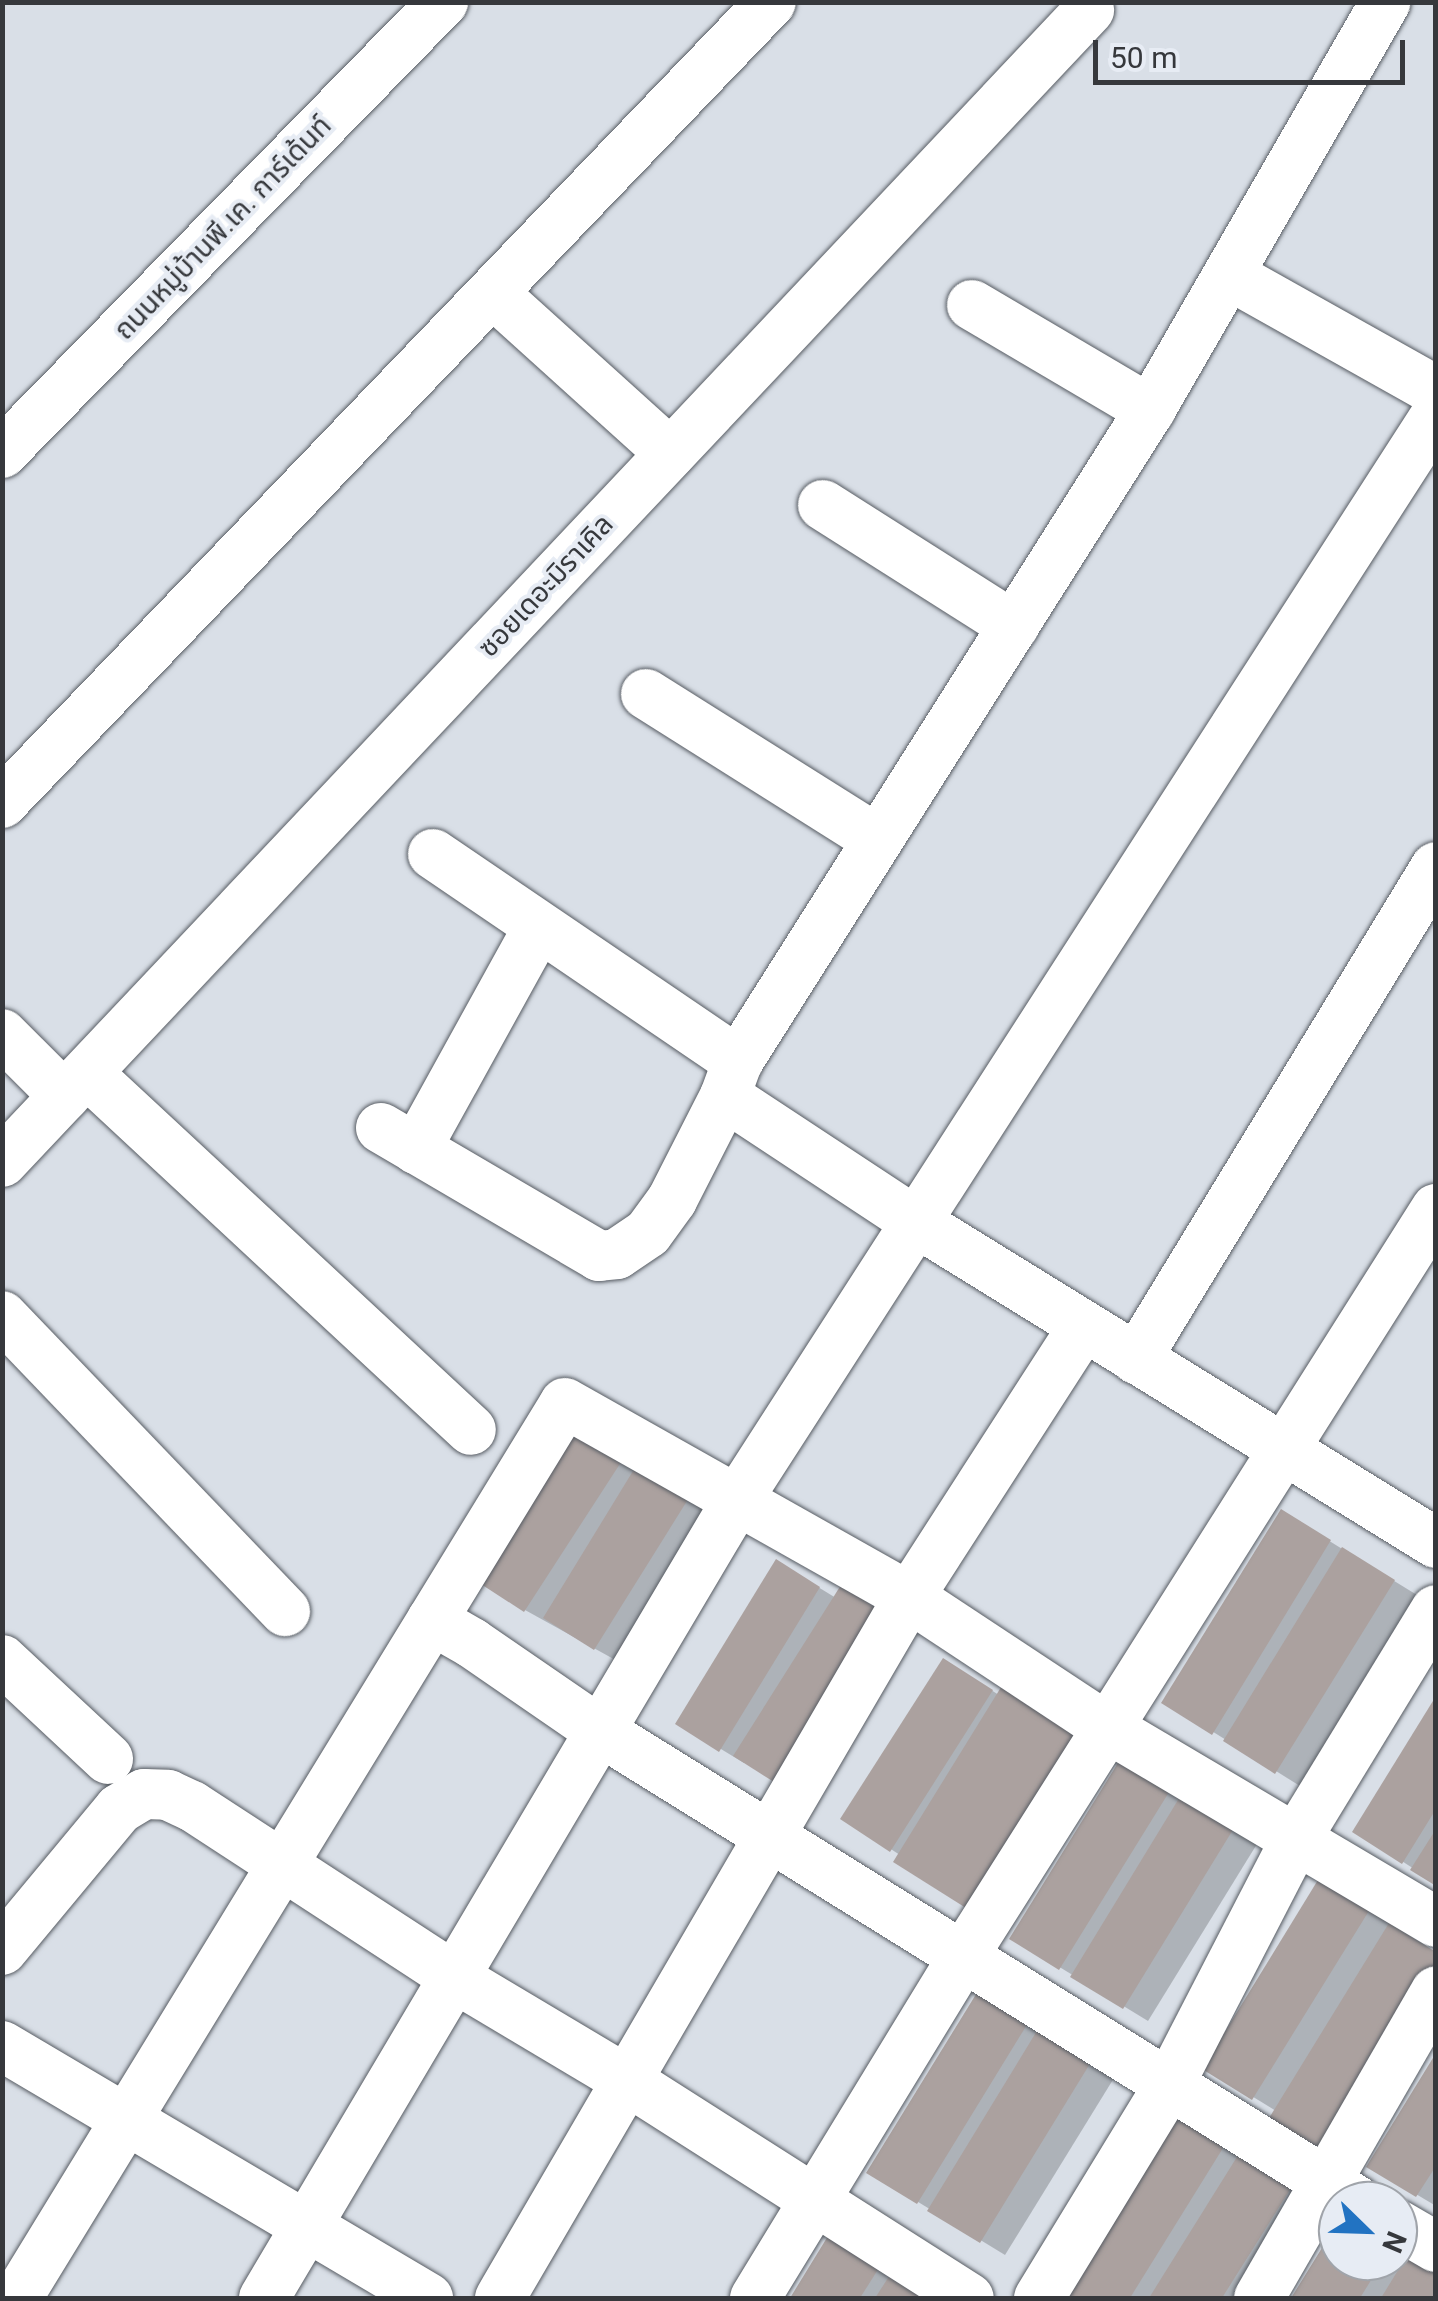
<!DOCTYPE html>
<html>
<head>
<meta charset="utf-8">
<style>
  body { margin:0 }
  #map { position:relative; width:1438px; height:2301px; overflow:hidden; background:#d9dfe7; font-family:Roboto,"Noto Sans Thai",sans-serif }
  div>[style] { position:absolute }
  .shadow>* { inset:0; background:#0003 }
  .building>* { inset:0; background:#aba19f }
  .roads { filter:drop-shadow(0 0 2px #575c63) drop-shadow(0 0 2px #575c63) }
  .street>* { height:50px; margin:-25px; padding:0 25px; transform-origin:25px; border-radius:25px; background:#fff }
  span { translate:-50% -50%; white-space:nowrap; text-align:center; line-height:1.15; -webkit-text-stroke:8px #e7ecf4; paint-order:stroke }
  .street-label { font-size:28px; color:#36383c }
  .frame { position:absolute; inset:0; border:5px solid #36383c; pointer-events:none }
  .north { position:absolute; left:1318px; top:2181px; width:100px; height:100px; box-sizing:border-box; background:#e7ecf4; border:2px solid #a0a4aa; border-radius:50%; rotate:113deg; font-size:28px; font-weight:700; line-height:40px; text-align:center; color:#36383c }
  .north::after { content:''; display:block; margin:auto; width:35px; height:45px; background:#2273c2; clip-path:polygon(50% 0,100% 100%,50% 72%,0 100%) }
  .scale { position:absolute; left:1093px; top:40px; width:312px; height:45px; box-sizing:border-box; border:5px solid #36383c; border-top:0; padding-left:12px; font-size:30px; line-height:35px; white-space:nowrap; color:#36383c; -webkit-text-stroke:8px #e7ecf4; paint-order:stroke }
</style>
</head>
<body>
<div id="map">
  <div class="shadow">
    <i style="clip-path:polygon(570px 1420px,719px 1501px,619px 1662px,525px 1610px)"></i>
    <i style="clip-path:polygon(1305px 1526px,1417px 1595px,1300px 1786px,1165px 1702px)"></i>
    <i style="clip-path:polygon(800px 1576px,836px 1598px,744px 1763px,678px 1723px)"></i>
    <i style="clip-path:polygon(967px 1675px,999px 1695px,900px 1855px,843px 1818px)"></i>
    <i style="clip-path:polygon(1436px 1701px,1436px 1883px,1355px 1831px)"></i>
    <i style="clip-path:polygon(1130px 1748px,1265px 1831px,1148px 2021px,1012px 1938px)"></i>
    <i style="clip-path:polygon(1322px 1879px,1394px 1922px,1276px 2111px,1206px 2068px)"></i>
    <i style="clip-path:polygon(987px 1982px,1122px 2065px,1005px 2255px,869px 2172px)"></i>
    <i style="clip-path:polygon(1436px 2058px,1436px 2206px,1369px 2166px)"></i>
    <i style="clip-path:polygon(1179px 2112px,1320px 2192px,1254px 2298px,1063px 2298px)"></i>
    <i style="clip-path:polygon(1338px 2227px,1338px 2261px,1398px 2261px,1398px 2242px,1436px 2265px,1436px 2298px,1294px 2298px)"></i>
    <i style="clip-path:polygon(829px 2240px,925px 2298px,793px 2298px)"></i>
  </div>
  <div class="building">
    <i style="clip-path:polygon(570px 1416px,627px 1453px,524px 1612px,467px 1575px)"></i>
    <i style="clip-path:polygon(644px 1453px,697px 1485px,594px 1650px,543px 1618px)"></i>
    <i style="clip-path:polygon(1281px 1509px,1331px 1540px,1212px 1735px,1161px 1703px)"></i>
    <i style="clip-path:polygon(1342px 1547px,1395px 1580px,1275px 1774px,1223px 1741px)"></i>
    <i style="clip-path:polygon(776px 1559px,820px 1587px,719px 1752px,675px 1724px)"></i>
    <i style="clip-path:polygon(841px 1585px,893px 1619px,785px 1789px,733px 1756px)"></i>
    <i style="clip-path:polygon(943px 1658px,993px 1690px,890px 1852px,840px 1819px)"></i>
    <i style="clip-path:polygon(1003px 1684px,1080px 1731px,966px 1908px,893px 1862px)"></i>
    <i style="clip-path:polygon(1436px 1696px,1436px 1809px,1402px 1864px,1352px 1832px)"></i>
    <i style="clip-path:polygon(1129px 1745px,1179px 1776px,1059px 1970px,1009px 1939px)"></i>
    <i style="clip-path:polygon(1189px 1782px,1242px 1815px,1123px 2009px,1070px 1977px)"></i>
    <i style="clip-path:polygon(1436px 1829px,1436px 1886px,1410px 1870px)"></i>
    <i style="clip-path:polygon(1321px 1875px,1372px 1906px,1252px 2100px,1202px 2069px)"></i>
    <i style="clip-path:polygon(1389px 1923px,1436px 1952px,1436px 1966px,1322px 2150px,1269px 2118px)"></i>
    <i style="clip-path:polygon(986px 1978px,1036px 2010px,917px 2204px,866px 2173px)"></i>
    <i style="clip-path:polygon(1046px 2016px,1099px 2049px,980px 2243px,927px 2211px)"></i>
    <i style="clip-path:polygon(1436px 2053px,1436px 2166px,1416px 2197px,1366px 2167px)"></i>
    <i style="clip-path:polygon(1178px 2108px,1228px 2140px,1130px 2298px,1061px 2298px)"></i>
    <i style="clip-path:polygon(1245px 2144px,1298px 2177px,1222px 2298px,1149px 2298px)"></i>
    <i style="clip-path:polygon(1338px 2222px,1338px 2261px,1383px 2261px,1360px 2298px,1291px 2298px)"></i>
    <i style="clip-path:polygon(828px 2236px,879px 2268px,860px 2298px,790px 2298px)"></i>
    <i style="clip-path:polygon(1411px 2249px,1436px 2263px,1436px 2298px,1381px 2298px)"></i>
    <i style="clip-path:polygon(890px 2275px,928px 2298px,875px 2298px)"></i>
  </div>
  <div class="roads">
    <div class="street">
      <i style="left:1231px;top:276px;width:235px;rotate:29.3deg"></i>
      <i style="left:493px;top:293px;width:239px;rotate:42.1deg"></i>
      <i style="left:972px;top:305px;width:207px;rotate:30.5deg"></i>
      <i style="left:2px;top:453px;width:631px;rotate:-45.64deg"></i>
      <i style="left:823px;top:505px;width:226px;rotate:32.4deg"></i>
      <i style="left:646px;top:694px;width:272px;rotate:32.2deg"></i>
      <i style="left:2px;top:803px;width:1110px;rotate:-46.17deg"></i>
      <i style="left:433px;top:854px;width:369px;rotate:34.2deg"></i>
      <i style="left:2px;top:1034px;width:88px;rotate:45deg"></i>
      <i style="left:87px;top:1073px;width:524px;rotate:42.91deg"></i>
      <i style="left:725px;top:1096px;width:229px;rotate:33.4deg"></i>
      <i style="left:916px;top:1222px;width:611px;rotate:31.69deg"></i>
      <i style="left:381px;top:1128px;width:253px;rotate:30.4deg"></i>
      <i style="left:599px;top:1256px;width:18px;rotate:-6deg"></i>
      <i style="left:617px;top:1254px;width:37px;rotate:-34deg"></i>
      <i style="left:648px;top:1233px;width:41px;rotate:-54deg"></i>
      <i style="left:672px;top:1200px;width:117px;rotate:-63deg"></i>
      <i style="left:725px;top:1096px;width:37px;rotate:-70deg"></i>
      <i style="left:738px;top:1061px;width:770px;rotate:-57.67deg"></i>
      <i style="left:1150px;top:410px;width:471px;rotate:-60deg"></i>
      <i style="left:416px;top:1149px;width:252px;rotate:-61.1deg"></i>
      <i style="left:2px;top:1162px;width:1584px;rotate:-46.66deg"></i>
      <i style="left:2px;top:1316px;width:409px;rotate:46.2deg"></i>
      <i style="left:1136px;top:1359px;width:576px;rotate:-58.63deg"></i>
      <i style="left:432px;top:1620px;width:46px;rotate:29.9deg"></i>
      <i style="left:472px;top:1643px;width:159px;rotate:34.5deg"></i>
      <i style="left:603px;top:1733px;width:887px;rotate:31.83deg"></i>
      <i style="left:2px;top:1660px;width:145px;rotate:43deg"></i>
      <i style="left:2px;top:1950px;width:183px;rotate:-50.3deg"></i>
      <i style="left:119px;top:1809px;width:29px;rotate:-31deg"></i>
      <i style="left:144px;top:1794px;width:24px;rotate:2deg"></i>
      <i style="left:168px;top:1795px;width:26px;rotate:25deg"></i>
      <i style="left:192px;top:1806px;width:316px;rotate:33.1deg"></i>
      <i style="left:457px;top:1979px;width:199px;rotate:30.8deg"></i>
      <i style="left:628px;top:2081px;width:404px;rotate:32.5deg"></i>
      <i style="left:2px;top:2046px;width:495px;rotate:30.6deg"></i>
      <i style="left:1398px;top:2225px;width:44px;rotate:30.1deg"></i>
      <i style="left:17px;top:2298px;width:1049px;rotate:-58.52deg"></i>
      <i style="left:565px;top:1403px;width:395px;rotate:29.4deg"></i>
      <i style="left:909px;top:1597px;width:238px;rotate:33.4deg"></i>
      <i style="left:1108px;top:1728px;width:381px;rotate:30.6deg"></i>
      <i style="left:264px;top:2298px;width:931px;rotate:-59.33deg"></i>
      <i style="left:739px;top:1497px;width:1287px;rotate:-57.21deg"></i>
      <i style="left:500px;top:2298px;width:812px;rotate:-59.74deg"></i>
      <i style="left:909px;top:1597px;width:321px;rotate:-57.2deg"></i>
      <i style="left:755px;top:2298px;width:402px;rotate:-58.6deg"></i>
      <i style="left:964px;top:1955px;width:883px;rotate:-57.68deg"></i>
      <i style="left:1039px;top:2298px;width:252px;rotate:-58.6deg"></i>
      <i style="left:1170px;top:2083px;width:275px;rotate:-62.7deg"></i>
      <i style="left:1296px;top:1839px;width:268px;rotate:-58.6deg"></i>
      <i style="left:1259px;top:2298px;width:354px;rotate:-60deg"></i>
    </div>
  </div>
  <div class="street-label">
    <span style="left:223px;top:228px;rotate:-46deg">ถนนหมู่บ้านพี.เค. การ์เด้นท์</span>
    <span style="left:546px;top:586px;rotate:-47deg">ซอยเดอะมิราเคิล</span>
  </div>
  <div class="frame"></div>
  <div class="north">N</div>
  <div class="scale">50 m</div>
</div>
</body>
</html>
